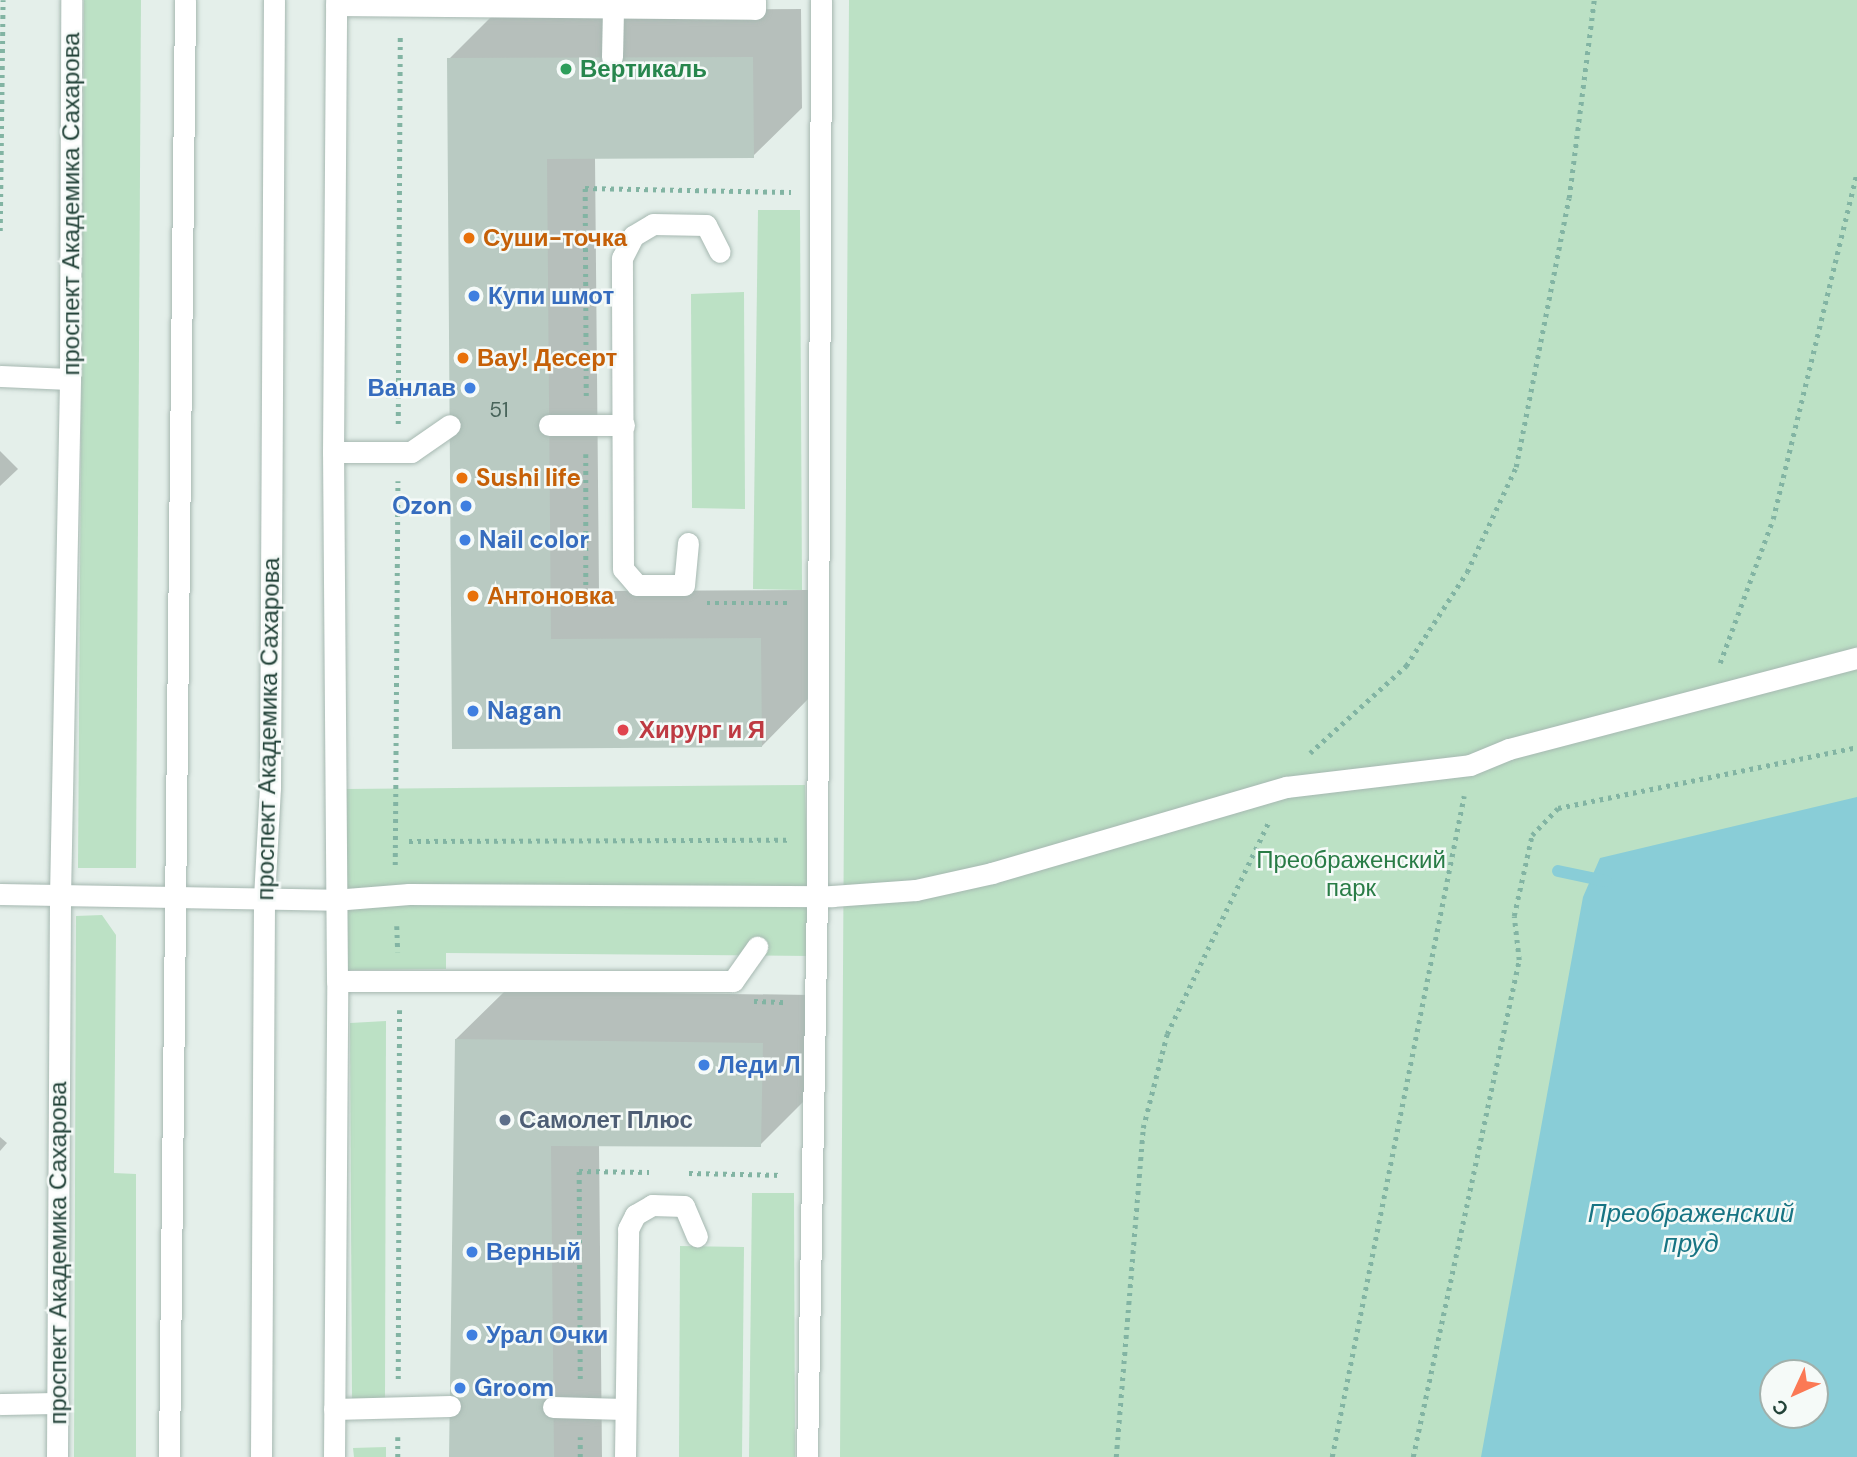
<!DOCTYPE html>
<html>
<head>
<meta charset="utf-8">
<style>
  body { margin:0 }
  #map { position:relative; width:1857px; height:1457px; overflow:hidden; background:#e4efea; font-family:"DM Sans",sans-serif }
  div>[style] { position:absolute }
  .green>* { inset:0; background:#bce1c5 }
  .water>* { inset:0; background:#89cdd7 }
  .shadow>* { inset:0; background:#0003 }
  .stream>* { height:12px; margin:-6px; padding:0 6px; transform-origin:6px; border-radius:6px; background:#89cdd7 }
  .building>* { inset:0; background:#b9cac2 }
  .path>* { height:4.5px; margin-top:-2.25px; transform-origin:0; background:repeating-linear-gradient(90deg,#82b4a3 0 3.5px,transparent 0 8.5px) }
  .roads { filter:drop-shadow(0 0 2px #a6b8b1) drop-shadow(0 0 2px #a6b8b1) }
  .lane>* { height:21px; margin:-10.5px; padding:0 10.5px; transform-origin:10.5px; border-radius:10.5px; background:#fff }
  .street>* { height:21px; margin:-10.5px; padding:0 10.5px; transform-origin:10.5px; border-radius:10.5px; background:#fff }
  .secondary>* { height:21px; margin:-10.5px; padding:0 10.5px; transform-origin:10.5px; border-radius:10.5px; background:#fff }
  .dots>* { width:19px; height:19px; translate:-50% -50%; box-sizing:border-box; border:4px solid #f5faf8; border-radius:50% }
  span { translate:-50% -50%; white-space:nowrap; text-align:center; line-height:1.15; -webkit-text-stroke:5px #f5faf8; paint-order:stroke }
  .number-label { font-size:21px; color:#48645a }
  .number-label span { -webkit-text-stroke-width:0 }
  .leisure-label { font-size:24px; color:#27864d; font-weight:700 }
  .left { translate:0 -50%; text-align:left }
  .street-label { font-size:24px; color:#224238 }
  .food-label { font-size:24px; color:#c56008; font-weight:700 }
  .shop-label { font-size:24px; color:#366cbe; font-weight:700 }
  .right { translate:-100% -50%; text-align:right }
  .health-label { font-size:24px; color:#be3a42; font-weight:700 }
  .park-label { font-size:24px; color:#297c46 }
  .service-label { font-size:24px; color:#4e5e75; font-weight:700 }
  .water-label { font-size:26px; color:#177483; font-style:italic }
  .north { position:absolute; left:1759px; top:1359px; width:70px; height:70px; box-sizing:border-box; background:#f5faf8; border:2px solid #a1b0ab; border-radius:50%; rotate:225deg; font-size:19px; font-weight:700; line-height:28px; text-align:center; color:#224238 }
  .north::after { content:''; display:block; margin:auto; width:24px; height:32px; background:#fb7955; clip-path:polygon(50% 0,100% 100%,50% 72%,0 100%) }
</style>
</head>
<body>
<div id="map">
  <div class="green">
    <i style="clip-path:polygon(84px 0,141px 0,136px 868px,78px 868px)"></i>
    <i style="clip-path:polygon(evenodd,849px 0,1857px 0,1857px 1457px,840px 1457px,849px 0,1773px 1373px,1815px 1373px,1815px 1415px,1773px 1415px,1773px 1373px)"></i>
    <i style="clip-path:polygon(758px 210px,800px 210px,802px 590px,753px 589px)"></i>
    <i style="clip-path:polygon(744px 292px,745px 509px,692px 508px,691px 294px)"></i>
    <i style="clip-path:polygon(805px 785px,810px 956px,446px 953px,446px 969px,347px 970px,345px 789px)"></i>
    <i style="clip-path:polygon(102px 915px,116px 935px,114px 1173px,136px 1174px,136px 1457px,74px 1457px,76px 916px)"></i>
    <i style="clip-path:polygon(386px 1021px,385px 1400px,352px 1402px,350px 1023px)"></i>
    <i style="clip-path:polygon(752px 1193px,794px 1193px,795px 1457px,749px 1457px)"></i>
    <i style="clip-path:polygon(680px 1246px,744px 1247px,742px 1457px,679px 1457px)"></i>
    <i style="clip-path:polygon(386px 1447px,386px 1457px,354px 1457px,353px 1448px)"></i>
  </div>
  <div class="water">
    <i style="clip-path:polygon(evenodd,1857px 797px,1857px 1457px,1481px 1457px,1583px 897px,1600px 858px,1857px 797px,1773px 1373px,1815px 1373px,1815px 1415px,1773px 1415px,1773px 1373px)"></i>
  </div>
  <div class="shadow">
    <i style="clip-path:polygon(801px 9px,802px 108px,753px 156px,595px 157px,599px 591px,809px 590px,810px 697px,762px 746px,454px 747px,449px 59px,497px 11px)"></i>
    <i style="clip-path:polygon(0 451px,18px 469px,0 486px)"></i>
    <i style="clip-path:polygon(505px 991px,811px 995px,809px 1096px,760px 1145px,599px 1144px,602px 1457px,451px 1457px,456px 1039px)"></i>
    <i style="clip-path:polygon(0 1137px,7px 1143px,0 1151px)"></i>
  </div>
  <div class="stream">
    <i style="left:1558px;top:871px;width:49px;rotate:11.8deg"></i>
  </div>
  <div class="building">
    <i style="clip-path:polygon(753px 57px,754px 158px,547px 159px,551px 639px,761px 638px,762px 747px,452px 749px,447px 58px)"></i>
    <i style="clip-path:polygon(455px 1039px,763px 1043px,761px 1147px,551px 1146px,554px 1457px,449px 1457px)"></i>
  </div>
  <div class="path">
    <i style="left:0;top:231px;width:231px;rotate:-89.3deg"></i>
    <i style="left:586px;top:396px;width:208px;rotate:-90.3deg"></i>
    <i style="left:585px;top:188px;width:206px;rotate:1.1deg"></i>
    <i style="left:398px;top:424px;width:391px;rotate:-89.7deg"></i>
    <i style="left:586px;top:454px;width:149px;rotate:90deg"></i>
    <i style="left:586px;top:603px;width:28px"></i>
    <i style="left:707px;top:603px;width:82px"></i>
    <i style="left:1720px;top:663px;width:153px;rotate:-69.8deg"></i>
    <i style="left:1773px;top:519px;width:356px;rotate:-76.4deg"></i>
    <i style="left:1310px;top:753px;width:130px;rotate:-42.2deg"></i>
    <i style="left:1406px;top:666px;width:112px;rotate:-57deg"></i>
    <i style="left:1467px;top:572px;width:116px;rotate:-65deg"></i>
    <i style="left:1516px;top:467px;width:274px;rotate:-78.9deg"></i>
    <i style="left:1569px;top:198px;width:200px;rotate:-82.8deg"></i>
    <i style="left:409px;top:841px;width:379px;rotate:-0.2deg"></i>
    <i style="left:395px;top:865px;width:384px;rotate:-89.6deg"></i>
    <i style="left:397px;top:926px;width:26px;rotate:88deg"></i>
    <i style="left:754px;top:1001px;width:33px;rotate:2deg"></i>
    <i style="left:689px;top:1173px;width:93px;rotate:1.2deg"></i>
    <i style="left:398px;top:1379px;width:369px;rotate:-89.8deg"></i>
    <i style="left:580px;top:1379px;width:208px;rotate:-90.3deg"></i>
    <i style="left:579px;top:1171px;width:70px;rotate:0.8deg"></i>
    <i style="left:398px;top:1437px;width:20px;rotate:90deg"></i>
    <i style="left:580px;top:1457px;width:20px;rotate:-90deg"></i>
    <i style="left:1116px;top:1457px;width:330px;rotate:-85.3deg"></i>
    <i style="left:1143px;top:1128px;width:97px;rotate:-75.7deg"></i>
    <i style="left:1167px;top:1034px;width:234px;rotate:-64.4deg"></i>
    <i style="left:1332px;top:1457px;width:674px;rotate:-78.71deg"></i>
    <i style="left:1413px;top:1457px;width:508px;rotate:-77.96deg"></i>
    <i style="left:1519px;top:960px;width:44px;rotate:-96.5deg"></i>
    <i style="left:1514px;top:916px;width:83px;rotate:-77.5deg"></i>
    <i style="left:1532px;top:835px;width:37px;rotate:-46deg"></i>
    <i style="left:1558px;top:808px;width:305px;rotate:-11.5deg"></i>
  </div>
  <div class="roads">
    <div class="lane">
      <i style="left:336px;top:5px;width:419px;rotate:0.5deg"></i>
      <i style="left:755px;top:9px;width:9px;rotate:-90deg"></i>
      <i style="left:612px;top:57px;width:49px;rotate:-88.8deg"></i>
      <i style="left:0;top:376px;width:70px;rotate:2.5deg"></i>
      <i style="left:549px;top:425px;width:75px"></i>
      <i style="left:333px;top:452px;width:78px"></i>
      <i style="left:411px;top:452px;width:47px;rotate:-34.7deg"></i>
      <i style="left:688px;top:543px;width:42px;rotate:95.4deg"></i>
      <i style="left:684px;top:585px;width:47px;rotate:180deg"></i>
      <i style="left:637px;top:585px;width:21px;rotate:-131deg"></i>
      <i style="left:623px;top:569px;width:311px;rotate:-90.2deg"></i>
      <i style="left:622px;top:258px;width:25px;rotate:-63deg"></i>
      <i style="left:633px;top:236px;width:23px;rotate:-31deg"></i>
      <i style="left:653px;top:224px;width:53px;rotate:1.1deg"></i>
      <i style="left:706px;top:225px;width:30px;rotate:63deg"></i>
      <i style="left:337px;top:981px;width:396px"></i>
      <i style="left:733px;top:981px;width:42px;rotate:-54.8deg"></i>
      <i style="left:0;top:1404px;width:58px;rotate:-1deg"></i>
      <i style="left:553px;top:1407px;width:71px;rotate:1.6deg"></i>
      <i style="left:334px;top:1409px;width:116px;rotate:-1.5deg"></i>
      <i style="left:625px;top:1457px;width:228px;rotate:-89.2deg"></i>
      <i style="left:628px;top:1229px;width:16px;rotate:-63deg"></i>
      <i style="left:635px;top:1215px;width:20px;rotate:-30deg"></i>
      <i style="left:652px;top:1205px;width:32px;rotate:2deg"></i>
      <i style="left:684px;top:1206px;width:33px;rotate:67deg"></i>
    </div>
    <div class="street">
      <i style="left:0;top:894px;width:334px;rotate:1deg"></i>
      <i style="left:334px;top:900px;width:75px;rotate:-4.6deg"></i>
      <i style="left:409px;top:894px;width:423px;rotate:0.3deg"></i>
      <i style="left:832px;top:896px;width:84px;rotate:-4.1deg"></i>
      <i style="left:916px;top:890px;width:78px;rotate:-12.6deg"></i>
      <i style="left:992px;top:873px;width:306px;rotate:-16.3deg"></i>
      <i style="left:1286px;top:787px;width:185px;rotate:-6.8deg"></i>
      <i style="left:1470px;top:765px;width:42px;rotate:-22.3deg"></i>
      <i style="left:1509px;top:749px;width:360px;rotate:-14.7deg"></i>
      <i style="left:57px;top:1457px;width:560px;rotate:-89.69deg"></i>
      <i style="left:60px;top:897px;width:518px;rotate:-88.89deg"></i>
      <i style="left:70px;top:379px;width:379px;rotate:-89.8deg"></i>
      <i style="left:334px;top:1457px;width:476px;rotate:-89.6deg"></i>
      <i style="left:337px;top:981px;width:529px;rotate:-90.43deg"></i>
      <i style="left:333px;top:452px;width:452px;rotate:-89.6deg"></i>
      <i style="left:807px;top:1457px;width:561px;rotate:-88.98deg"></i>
      <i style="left:817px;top:896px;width:896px;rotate:-89.74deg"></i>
    </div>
    <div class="secondary">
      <i style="left:169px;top:1457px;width:1457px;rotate:-89.37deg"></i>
      <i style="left:261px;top:1457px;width:559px;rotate:-89.69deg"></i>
      <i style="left:264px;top:898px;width:110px;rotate:-86.9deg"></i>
      <i style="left:270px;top:788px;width:788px;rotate:-89.71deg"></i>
    </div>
  </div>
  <div class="dots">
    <i style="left:566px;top:69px;background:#2e9e5b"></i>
    <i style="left:469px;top:238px;background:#e8710a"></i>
    <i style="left:474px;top:296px;background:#3f7fe0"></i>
    <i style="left:463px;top:358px;background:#e8710a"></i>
    <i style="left:470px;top:388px;background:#3f7fe0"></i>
    <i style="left:462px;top:478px;background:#e8710a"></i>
    <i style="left:466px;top:506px;background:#3f7fe0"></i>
    <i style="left:465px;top:540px;background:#3f7fe0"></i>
    <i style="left:473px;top:596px;background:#e8710a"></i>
    <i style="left:473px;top:711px;background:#3f7fe0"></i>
    <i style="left:623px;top:730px;background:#e0444e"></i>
    <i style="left:704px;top:1065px;background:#3f7fe0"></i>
    <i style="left:505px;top:1120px;background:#5c6f8a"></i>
    <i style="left:472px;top:1252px;background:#3f7fe0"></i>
    <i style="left:472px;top:1335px;background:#3f7fe0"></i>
    <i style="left:460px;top:1388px;background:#3f7fe0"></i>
  </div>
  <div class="number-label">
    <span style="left:499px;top:410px">51</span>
  </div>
  <div class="leisure-label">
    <span class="left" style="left:580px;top:69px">Вертикаль</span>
  </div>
  <div class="street-label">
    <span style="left:71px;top:204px;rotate:-90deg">проспект Академика Сахарова</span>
    <span style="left:268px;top:729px;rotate:-89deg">проспект Академика Сахарова</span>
    <span style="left:58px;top:1253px;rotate:-90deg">проспект Академика Сахарова</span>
  </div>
  <div class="food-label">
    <span class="left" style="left:483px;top:238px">Суши-точка</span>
    <span class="left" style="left:477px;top:358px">Вау! Десерт</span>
    <span class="left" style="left:476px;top:478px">Sushi life</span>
    <span class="left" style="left:487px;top:596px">Антоновка</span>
  </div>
  <div class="shop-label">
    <span class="left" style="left:488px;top:296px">Купи шмот</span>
    <span class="right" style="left:456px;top:388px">Ванлав</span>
    <span class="right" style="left:452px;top:506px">Ozon</span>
    <span class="left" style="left:479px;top:540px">Nail color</span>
    <span class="left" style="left:487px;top:711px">Nagan</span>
    <span class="left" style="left:718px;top:1065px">Леди Л</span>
    <span class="left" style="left:486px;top:1252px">Верный</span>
    <span class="left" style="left:486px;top:1335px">Урал Очки</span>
    <span class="left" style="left:474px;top:1388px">Groom</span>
  </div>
  <div class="health-label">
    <span class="left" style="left:639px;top:730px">Хирург и Я</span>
  </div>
  <div class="park-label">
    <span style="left:1351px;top:874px">Преображенский<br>парк</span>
  </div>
  <div class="service-label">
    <span class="left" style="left:519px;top:1120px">Самолет Плюс</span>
  </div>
  <div class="water-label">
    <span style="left:1691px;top:1229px">Преображенский<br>пруд</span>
  </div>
  <div class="north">С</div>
</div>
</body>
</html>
